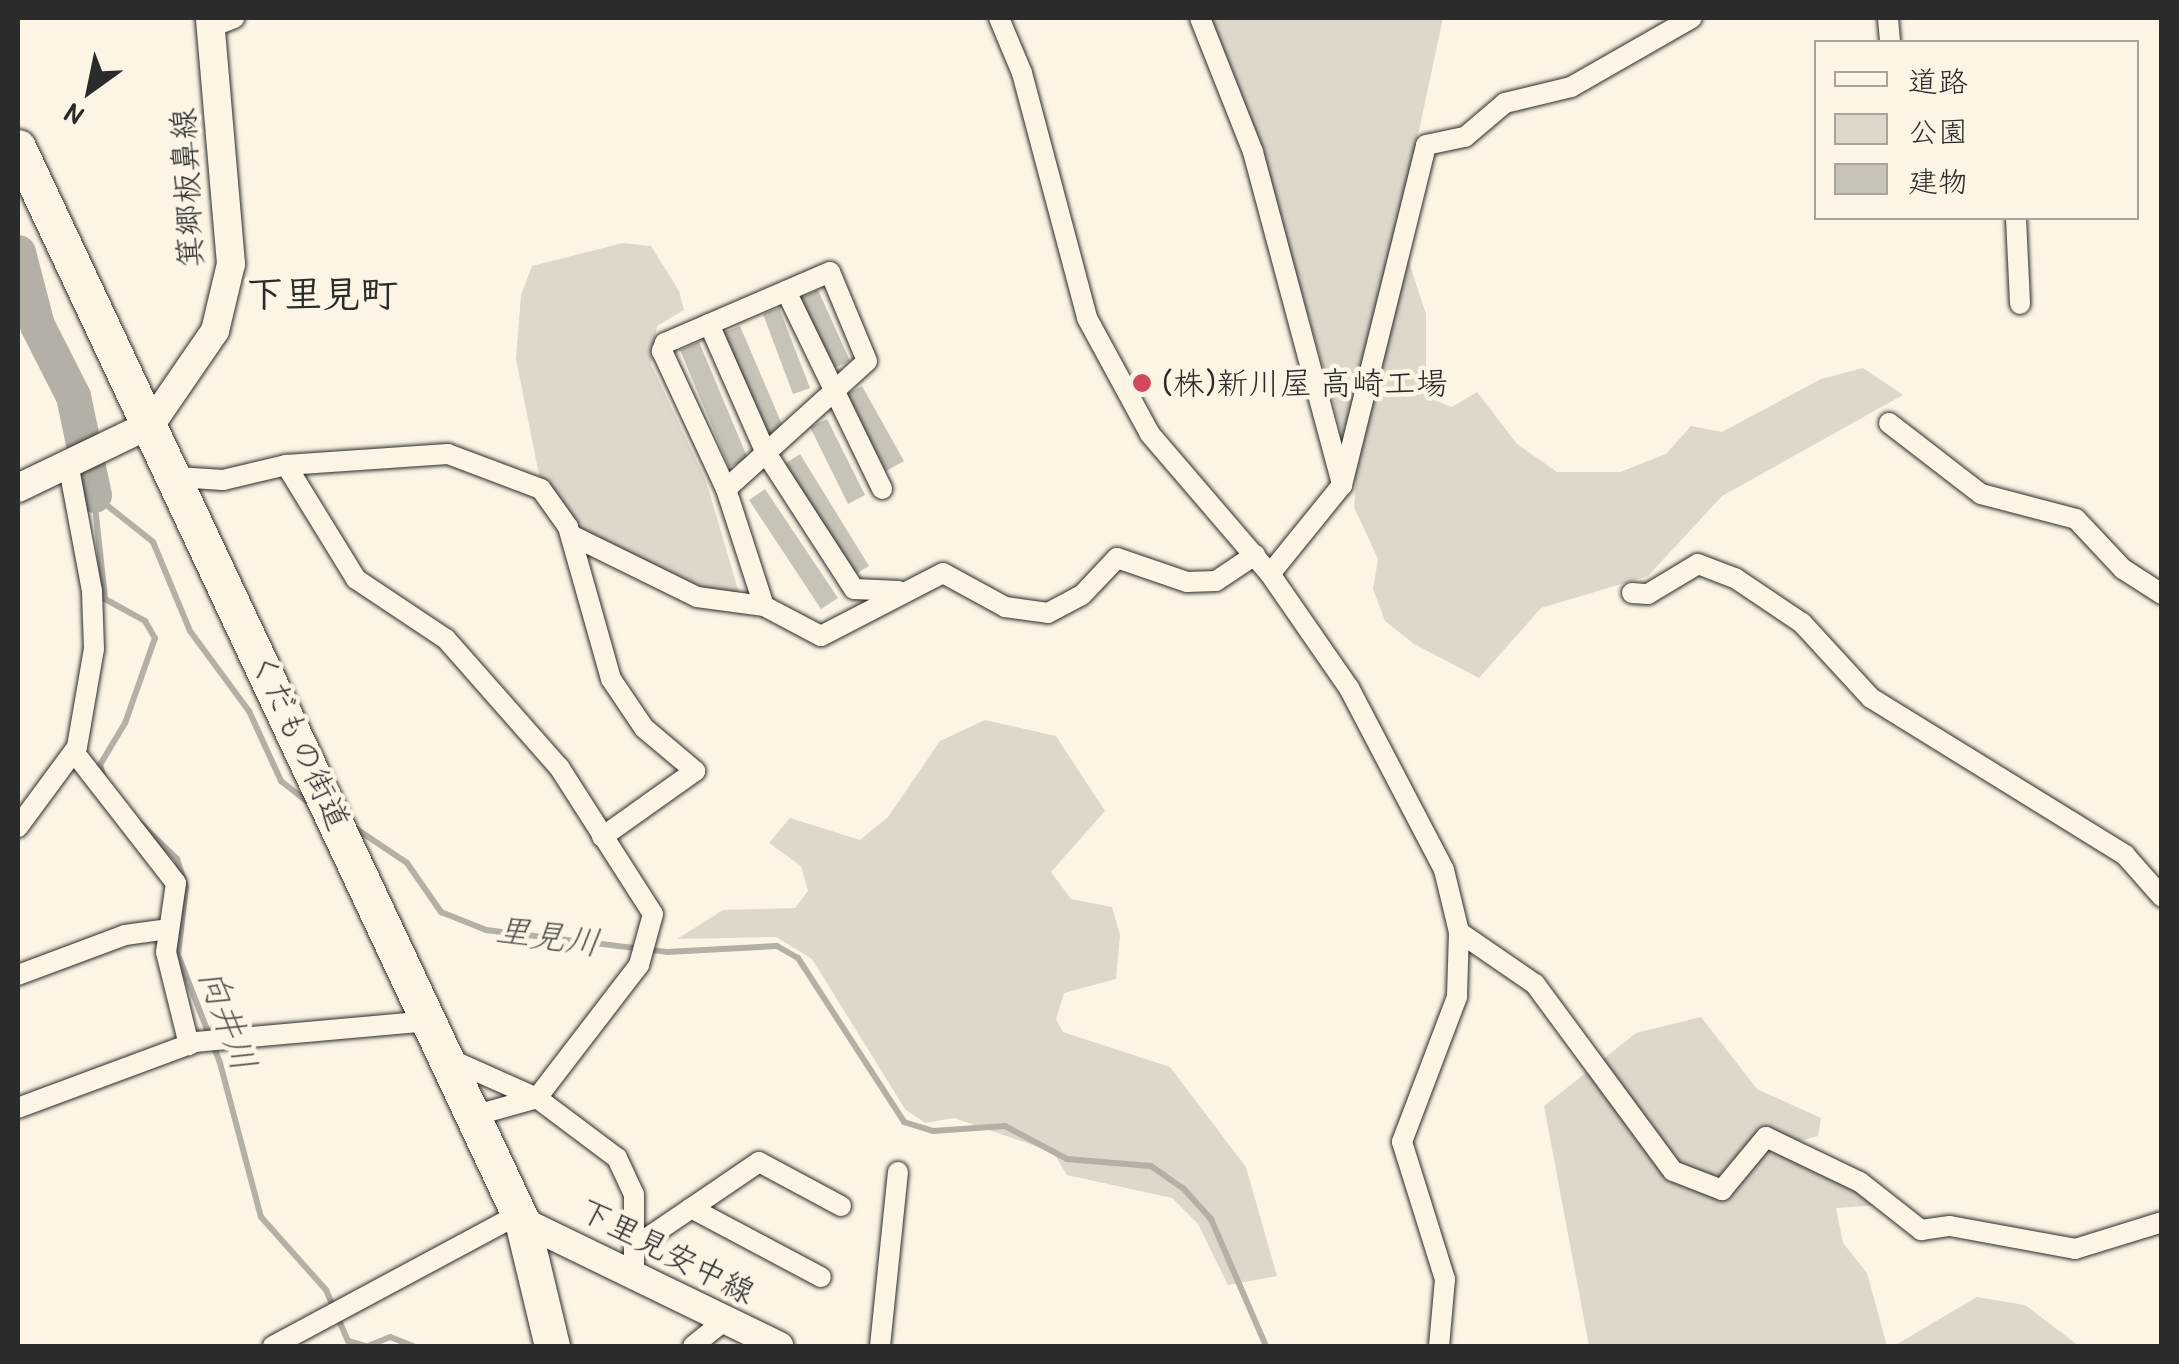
<!DOCTYPE html>
<html>
<head>
<meta charset="utf-8">
<style>
  body { margin:0 }
  #map { position:relative; width:2179px; height:1364px; overflow:hidden; background:#fcf5e5; font-family:"Patrick Hand","Klee One",sans-serif }
  div>[style] { position:absolute }
  .green>* { inset:0; background:#ded8ca }
  .stream>* { height:6px; margin:-3px; padding:0 3px; transform-origin:3px; border-radius:3px; background:#b4b0a5 }
  .river>* { height:35px; margin:-17.5px; padding:0 17.5px; transform-origin:17.5px; border-radius:17.5px; background:#b4b0a5 }
  .building>* { inset:0; background:#c8c3b7 }
  .roads { filter:drop-shadow(0 0 2px #2b2b2b) drop-shadow(0 0 2px #2b2b2b) }
  .street>* { height:20px; margin:-10px; padding:0 10px; transform-origin:10px; border-radius:10px; background:#fcf5e5 }
  .secondary>* { height:28px; margin:-14px; padding:0 14px; transform-origin:14px; border-radius:14px; background:#fcf5e5 }
  .highway>* { height:35px; margin:-17.5px; padding:0 17.5px; transform-origin:17.5px; border-radius:17.5px; background:#fcf5e5 }
  .dots>* { width:28px; height:28px; translate:-50% -50%; box-sizing:border-box; border:5px solid #fcf5e5; border-radius:50% }
  span { translate:-50% -50%; white-space:nowrap; text-align:center; line-height:1.15; -webkit-text-stroke:9px #fcf5e5; paint-order:stroke }
  .street-label { font-size:32px; color:#2b2b2b }
  .poi-label { font-size:32px; color:#2b2b2b }
  .left { translate:0 -50%; text-align:left }
  .water-label { font-size:35px; color:#545350; font-style:italic }
  .quarter-label { font-size:38px; color:#2b2b2b; font-weight:700 }
  .frame { position:absolute; inset:0; border:20px solid #2b2b2b; pointer-events:none }
  .legend { position:absolute; left:1814px; top:40px; width:325px; height:180px; box-sizing:border-box; background:#fcf5e5; border:2px solid #a8a49b; margin:0; padding:12px 18px; list-style:none; font-size:30px; color:#2b2b2b }
  .legend li { display:flex; align-items:center; gap:20px; height:50px }
  .legend b { width:50px; border:2px solid #a8a49b }
  .north { position:absolute; left:40px; top:40px; width:100px; height:100px; -webkit-text-stroke:8px #fcf5e5; paint-order:stroke; rotate:213deg; font-size:28px; font-weight:700; line-height:40px; text-align:center; color:#2b2b2b }
  .north::after { content:''; display:block; margin:auto; width:35px; height:45px; background:#2b2b2b; clip-path:polygon(50% 0,100% 100%,50% 72%,0 100%) }
</style>
</head>
<body>
<div id="map">
  <div class="green">
    <i style="clip-path:polygon(1207px 18px,1443px 18px,1407px 187px,1407px 256px,1426px 314px,1426px 397px,1452px 407px,1477px 392px,1517px 444px,1557px 472px,1620px 472px,1666px 454px,1691px 426px,1722px 432px,1821px 379px,1863px 368px,1903px 395px,1722px 496px,1648px 576px,1541px 608px,1479px 678px,1414px 644px,1385px 621px,1373px 589px,1378px 559px,1354px 507px,1356px 483px,1265px 164px)"></i>
    <i style="clip-path:polygon(623px 243px,651px 246px,679px 291px,684px 310px,657px 326px,651px 364px,706px 481px,739px 593px,693px 590px,579px 529px,540px 480px,516px 359px,521px 295px,532px 266px)"></i>
    <i style="clip-path:polygon(985px 720px,1056px 736px,1105px 811px,1051px 872px,1071px 899px,1112px 907px,1120px 935px,1116px 979px,1064px 993px,1056px 1019px,1063px 1032px,1170px 1067px,1246px 1167px,1277px 1276px,1228px 1285px,1198px 1224px,1172px 1198px,1067px 1175px,1053px 1152px,954px 1118px,925px 1123px,905px 1109px,812px 959px,776px 937px,677px 939px,723px 910px,795px 908px,808px 891px,801px 866px,769px 843px,790px 818px,860px 840px,888px 817px,940px 741px)"></i>
    <i style="clip-path:polygon(1701px 1017px,1757px 1089px,1821px 1118px,1818px 1136px,1785px 1145px,1881px 1205px,1836px 1208px,1843px 1243px,1867px 1273px,1887px 1346px,1589px 1346px,1544px 1106px,1636px 1033px)"></i>
    <i style="clip-path:polygon(1977px 1297px,2025px 1305px,2079px 1346px,1894px 1346px)"></i>
  </div>
  <div class="stream">
    <i style="left:94px;top:495px;width:75px;rotate:38.5deg"></i>
    <i style="left:153px;top:542px;width:96px;rotate:67.4deg"></i>
    <i style="left:190px;top:631px;width:99px;rotate:53.6deg"></i>
    <i style="left:249px;top:711px;width:77px;rotate:65.4deg"></i>
    <i style="left:281px;top:781px;width:37px;rotate:38deg"></i>
    <i style="left:94px;top:497px;width:103px;rotate:83.8deg"></i>
    <i style="left:105px;top:599px;width:46px;rotate:28.8deg"></i>
    <i style="left:145px;top:621px;width:20px;rotate:60deg"></i>
    <i style="left:155px;top:638px;width:90px;rotate:109.4deg"></i>
    <i style="left:125px;top:723px;width:49px;rotate:120.8deg"></i>
    <i style="left:100px;top:765px;width:15px;rotate:74deg"></i>
    <i style="left:140px;top:823px;width:52px;rotate:44.2deg"></i>
    <i style="left:177px;top:859px;width:29px;rotate:72deg"></i>
    <i style="left:186px;top:887px;width:68px;rotate:96.7deg"></i>
    <i style="left:178px;top:955px;width:116px;rotate:68.7deg"></i>
    <i style="left:220px;top:1063px;width:159px;rotate:75.1deg"></i>
    <i style="left:261px;top:1217px;width:98px;rotate:48.3deg"></i>
    <i style="left:326px;top:1290px;width:56px;rotate:66.7deg"></i>
    <i style="left:348px;top:1341px;width:18px;rotate:16deg"></i>
    <i style="left:352px;top:826px;width:66px;rotate:33.9deg"></i>
    <i style="left:407px;top:863px;width:60px;rotate:55.2deg"></i>
    <i style="left:441px;top:912px;width:48px;rotate:21.8deg"></i>
    <i style="left:486px;top:930px;width:182px;rotate:6.9deg"></i>
    <i style="left:667px;top:952px;width:110px;rotate:-3.1deg"></i>
    <i style="left:777px;top:946px;width:24px;rotate:30deg"></i>
    <i style="left:798px;top:958px;width:195px;rotate:57.1deg"></i>
    <i style="left:904px;top:1122px;width:30px;rotate:17deg"></i>
    <i style="left:933px;top:1131px;width:72px;rotate:-4deg"></i>
    <i style="left:1005px;top:1126px;width:70px;rotate:28deg"></i>
    <i style="left:1067px;top:1159px;width:84px;rotate:4.8deg"></i>
    <i style="left:1151px;top:1166px;width:39px;rotate:35deg"></i>
    <i style="left:1183px;top:1188px;width:42px;rotate:47.9deg"></i>
    <i style="left:1211px;top:1219px;width:138px;rotate:66.6deg"></i>
    <i style="left:368px;top:1346px;width:24px;rotate:-22deg"></i>
    <i style="left:390px;top:1337px;width:25px;rotate:21deg"></i>
  </div>
  <div class="river">
    <i style="left:18px;top:252px;width:75px;rotate:75.4deg"></i>
    <i style="left:37px;top:325px;width:80px;rotate:63.1deg"></i>
    <i style="left:73px;top:396px;width:101px;rotate:78deg"></i>
  </div>
  <div class="building">
    <i style="clip-path:polygon(818px 290px,850px 361px,832px 369px,800px 298px)"></i>
    <i style="clip-path:polygon(779px 308px,810px 388px,793px 394px,763px 314px)"></i>
    <i style="clip-path:polygon(740px 326px,784px 429px,767px 437px,722px 333px)"></i>
    <i style="clip-path:polygon(699px 342px,748px 459px,729px 467px,680px 350px)"></i>
    <i style="clip-path:polygon(862px 386px,904px 461px,886px 471px,843px 396px)"></i>
    <i style="clip-path:polygon(827px 419px,865px 495px,848px 504px,810px 427px)"></i>
    <i style="clip-path:polygon(800px 454px,869px 566px,852px 576px,783px 465px)"></i>
    <i style="clip-path:polygon(765px 489px,838px 598px,821px 609px,749px 500px)"></i>
  </div>
  <div class="roads">
    <div class="street">
      <i style="left:999px;top:18px;width:60px;rotate:67.3deg"></i>
      <i style="left:1022px;top:73px;width:253px;rotate:75.1deg"></i>
      <i style="left:1087px;top:318px;width:132px;rotate:61.5deg"></i>
      <i style="left:1150px;top:434px;width:184px;rotate:49.4deg"></i>
      <i style="left:1270px;top:574px;width:139px;rotate:55.3deg"></i>
      <i style="left:1349px;top:688px;width:205px;rotate:62.4deg"></i>
      <i style="left:1444px;top:870px;width:64px;rotate:76.4deg"></i>
      <i style="left:1459px;top:932px;width:65px;rotate:91.8deg"></i>
      <i style="left:1457px;top:997px;width:155px;rotate:110.8deg"></i>
      <i style="left:1402px;top:1142px;width:144px;rotate:72.6deg"></i>
      <i style="left:1445px;top:1279px;width:67px;rotate:95.1deg"></i>
      <i style="left:1200px;top:18px;width:144px;rotate:68.4deg"></i>
      <i style="left:1253px;top:152px;width:345px;rotate:75deg"></i>
      <i style="left:1342px;top:485px;width:114px;rotate:129deg"></i>
      <i style="left:1888px;top:18px;width:24px;rotate:85deg"></i>
      <i style="left:211px;top:27px;width:25px;rotate:-21deg"></i>
      <i style="left:2016px;top:218px;width:86px;rotate:87.3deg"></i>
      <i style="left:786px;top:291px;width:220px;rotate:64.1deg"></i>
      <i style="left:709px;top:324px;width:141px;rotate:66.2deg"></i>
      <i style="left:766px;top:453px;width:162px;rotate:57.1deg"></i>
      <i style="left:854px;top:589px;width:45px;rotate:2.5deg"></i>
      <i style="left:1889px;top:423px;width:116px;rotate:37.7deg"></i>
      <i style="left:1981px;top:494px;width:98px;rotate:14.7deg"></i>
      <i style="left:2076px;top:519px;width:69px;rotate:46.8deg"></i>
      <i style="left:2123px;top:569px;width:46px;rotate:32.7deg"></i>
      <i style="left:286px;top:465px;width:134px;rotate:58.4deg"></i>
      <i style="left:356px;top:579px;width:108px;rotate:33.7deg"></i>
      <i style="left:446px;top:639px;width:171px;rotate:48.6deg"></i>
      <i style="left:559px;top:767px;width:174px;rotate:57.4deg"></i>
      <i style="left:653px;top:914px;width:53px;rotate:105.4deg"></i>
      <i style="left:639px;top:965px;width:168px;rotate:127.5deg"></i>
      <i style="left:537px;top:1098px;width:66px;rotate:164.3deg"></i>
      <i style="left:177px;top:477px;width:46px;rotate:3.7deg"></i>
      <i style="left:223px;top:480px;width:65px;rotate:-13.4deg"></i>
      <i style="left:286px;top:465px;width:162px;rotate:-3.9deg"></i>
      <i style="left:448px;top:454px;width:99px;rotate:20.6deg"></i>
      <i style="left:541px;top:489px;width:47px;rotate:54.6deg"></i>
      <i style="left:568px;top:527px;width:158px;rotate:74.2deg"></i>
      <i style="left:611px;top:679px;width:59px;rotate:56deg"></i>
      <i style="left:644px;top:728px;width:67px;rotate:40.1deg"></i>
      <i style="left:695px;top:771px;width:114px;rotate:144.6deg"></i>
      <i style="left:1342px;top:485px;width:350px;rotate:-76.1deg"></i>
      <i style="left:1426px;top:145px;width:40px;rotate:-12deg"></i>
      <i style="left:1465px;top:137px;width:52px;rotate:-40.4deg"></i>
      <i style="left:1505px;top:103px;width:68px;rotate:-13.6deg"></i>
      <i style="left:1571px;top:87px;width:139px;rotate:-29.7deg"></i>
      <i style="left:726px;top:489px;width:190px;rotate:-42.2deg"></i>
      <i style="left:867px;top:361px;width:96px;rotate:-112.6deg"></i>
      <i style="left:830px;top:272px;width:180px;rotate:156.7deg"></i>
      <i style="left:665px;top:343px;width:9px;rotate:111deg"></i>
      <i style="left:662px;top:351px;width:152px;rotate:65.1deg"></i>
      <i style="left:726px;top:489px;width:123px;rotate:72deg"></i>
      <i style="left:571px;top:535px;width:140px;rotate:26.2deg"></i>
      <i style="left:697px;top:597px;width:68px;rotate:7.7deg"></i>
      <i style="left:764px;top:606px;width:64px;rotate:27.8deg"></i>
      <i style="left:821px;top:636px;width:137px;rotate:-27.3deg"></i>
      <i style="left:943px;top:573px;width:71px;rotate:28.7deg"></i>
      <i style="left:1005px;top:607px;width:43px;rotate:7.9deg"></i>
      <i style="left:1048px;top:613px;width:38px;rotate:-28deg"></i>
      <i style="left:1082px;top:595px;width:51px;rotate:-46.6deg"></i>
      <i style="left:1117px;top:558px;width:74px;rotate:18.9deg"></i>
      <i style="left:1187px;top:582px;width:29px;rotate:-2deg"></i>
      <i style="left:1216px;top:581px;width:47px;rotate:-33.7deg"></i>
      <i style="left:1632px;top:593px;width:16px;rotate:4deg"></i>
      <i style="left:1648px;top:594px;width:58px;rotate:-31deg"></i>
      <i style="left:1698px;top:564px;width:40px;rotate:21deg"></i>
      <i style="left:1735px;top:578px;width:81px;rotate:33.9deg"></i>
      <i style="left:1802px;top:623px;width:102px;rotate:47.4deg"></i>
      <i style="left:1871px;top:698px;width:299px;rotate:31.7deg"></i>
      <i style="left:2125px;top:855px;width:56px;rotate:48.6deg"></i>
      <i style="left:74px;top:752px;width:166px;rotate:52.1deg"></i>
      <i style="left:176px;top:883px;width:70px;rotate:98.2deg"></i>
      <i style="left:166px;top:952px;width:96px;rotate:76.1deg"></i>
      <i style="left:18px;top:827px;width:99px;rotate:-53.6deg"></i>
      <i style="left:77px;top:747px;width:99px;rotate:-80.2deg"></i>
      <i style="left:94px;top:649px;width:58px;rotate:-92deg"></i>
      <i style="left:92px;top:591px;width:125px;rotate:-100.6deg"></i>
      <i style="left:1459px;top:932px;width:92px;rotate:34.4deg"></i>
      <i style="left:1535px;top:984px;width:232px;rotate:53.6deg"></i>
      <i style="left:1673px;top:1171px;width:53px;rotate:21.2deg"></i>
      <i style="left:1722px;top:1190px;width:69px;rotate:-50.3deg"></i>
      <i style="left:1766px;top:1137px;width:104px;rotate:25.6deg"></i>
      <i style="left:1860px;top:1182px;width:78px;rotate:38.2deg"></i>
      <i style="left:1921px;top:1230px;width:29px;rotate:-8deg"></i>
      <i style="left:1950px;top:1226px;width:127px;rotate:10.4deg"></i>
      <i style="left:2075px;top:1249px;width:91px;rotate:-17.2deg"></i>
      <i style="left:18px;top:975px;width:114px;rotate:-20.5deg"></i>
      <i style="left:125px;top:935px;width:43px;rotate:-7.9deg"></i>
      <i style="left:447px;top:1058px;width:98px;rotate:24deg"></i>
      <i style="left:537px;top:1098px;width:100px;rotate:36.9deg"></i>
      <i style="left:617px;top:1158px;width:40px;rotate:65deg"></i>
      <i style="left:634px;top:1194px;width:79px;rotate:90deg"></i>
      <i style="left:18px;top:1108px;width:189px;rotate:-20.4deg"></i>
      <i style="left:195px;top:1042px;width:237px;rotate:-5.1deg"></i>
      <i style="left:691px;top:1208px;width:147px;rotate:28deg"></i>
      <i style="left:634px;top:1247px;width:151px;rotate:-34.2deg"></i>
      <i style="left:759px;top:1162px;width:93px;rotate:28.2deg"></i>
      <i style="left:273px;top:1346px;width:269px;rotate:-28.2deg"></i>
      <i style="left:510px;top:1219px;width:12px;rotate:9deg"></i>
      <i style="left:693px;top:1346px;width:40px;rotate:-39deg"></i>
      <i style="left:880px;top:1346px;width:175px;rotate:-84.1deg"></i>
    </div>
    <div class="secondary">
      <i style="left:18px;top:488px;width:148px;rotate:-25.7deg"></i>
      <i style="left:151px;top:424px;width:113px;rotate:-55.5deg"></i>
      <i style="left:215px;top:331px;width:69px;rotate:-76.6deg"></i>
      <i style="left:231px;top:264px;width:247px;rotate:-94.9deg"></i>
      <i style="left:522px;top:1221px;width:286px;rotate:25.9deg"></i>
    </div>
    <div class="highway">
      <i style="left:18px;top:147px;width:1186px;rotate:64.86deg"></i>
      <i style="left:522px;top:1221px;width:129px;rotate:76.5deg"></i>
    </div>
  </div>
  <div class="dots">
    <i style="left:1142px;top:383px;background:#d1495b"></i>
  </div>
  <div class="street-label">
    <span style="left:187px;top:188px;rotate:-93deg">箕郷板鼻線</span>
    <span style="left:300px;top:741px;rotate:65deg">くだもの街道</span>
    <span style="left:667px;top:1251px;rotate:27deg">下里見安中線</span>
  </div>
  <div class="poi-label">
    <span class="left" style="left:1162px;top:383px">(株)新川屋 高崎工場</span>
  </div>
  <div class="water-label">
    <span style="left:548px;top:936px;rotate:8deg">里見川</span>
    <span style="left:228px;top:1020px;rotate:70deg">向井川</span>
  </div>
  <div class="quarter-label">
    <span style="left:322px;top:294px">下里見町</span>
  </div>
  <div class="frame"></div>
  <ul class="legend">
  <li><b style="height:12px;background:#fcf5e5"></b>道路</li>
  <li><b style="height:28px;background:#ded8ca"></b>公園</li>
  <li><b style="height:28px;background:#c8c3b7"></b>建物</li>
  </ul>
  <div class="north">N</div>
</div>
</body>
</html>
